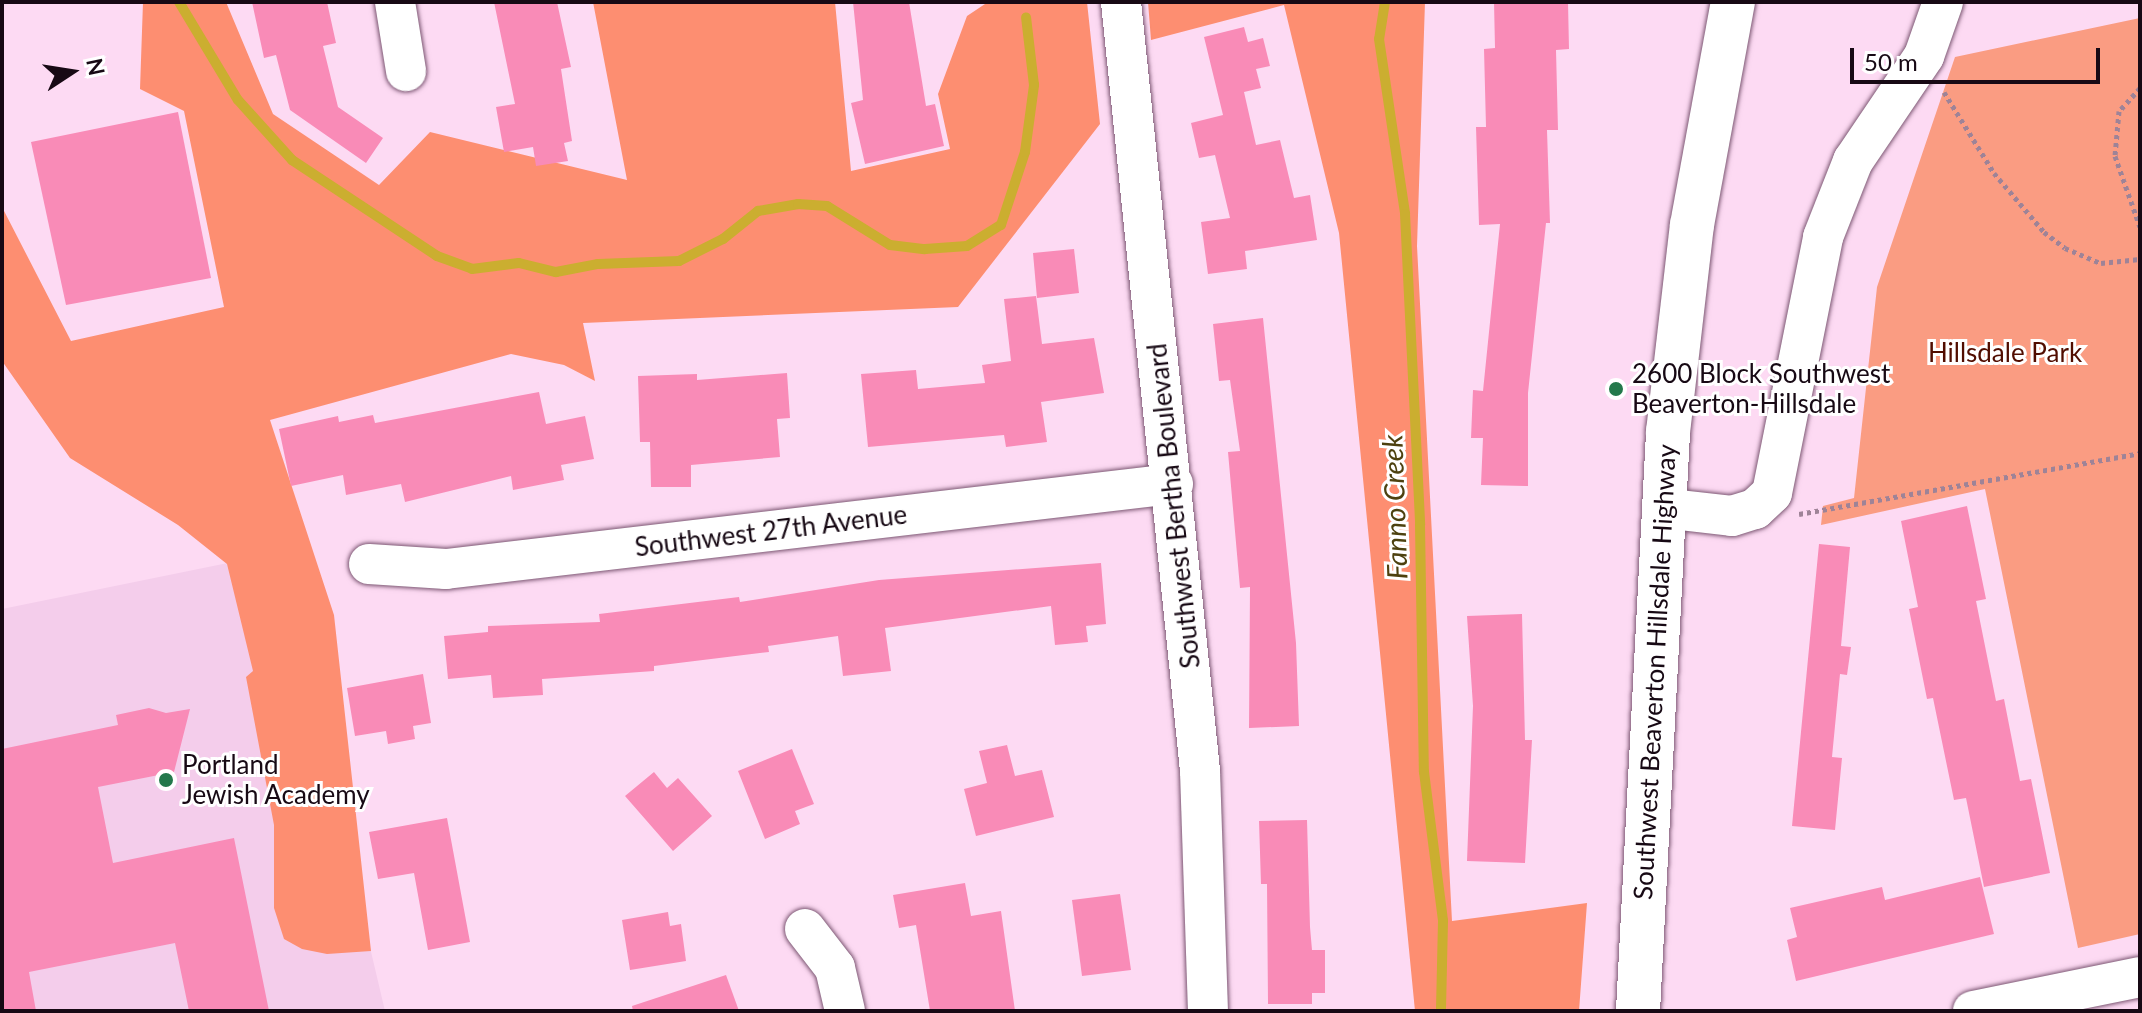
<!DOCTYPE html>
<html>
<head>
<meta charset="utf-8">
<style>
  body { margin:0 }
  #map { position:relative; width:2142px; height:1013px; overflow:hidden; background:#fddaf3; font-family:Lato,sans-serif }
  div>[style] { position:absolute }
  .built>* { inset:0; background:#f4cdeb }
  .green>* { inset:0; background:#fa9c82 }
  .forest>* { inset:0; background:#fd8e71 }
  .stream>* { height:10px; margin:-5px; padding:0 5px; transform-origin:5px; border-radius:5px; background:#cbae30 }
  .building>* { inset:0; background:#f98bb7 }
  .path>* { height:5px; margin-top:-2.5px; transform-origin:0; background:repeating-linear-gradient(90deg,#9e8397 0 4px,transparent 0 8px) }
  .roads { filter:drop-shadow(0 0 2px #7d5874) drop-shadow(0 0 2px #7d5874) }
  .minor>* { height:40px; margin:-20px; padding:0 20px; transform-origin:20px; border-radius:20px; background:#fff }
  .major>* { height:44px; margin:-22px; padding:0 22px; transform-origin:22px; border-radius:22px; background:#fff }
  .dots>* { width:22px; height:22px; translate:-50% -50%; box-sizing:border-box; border:4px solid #fff; border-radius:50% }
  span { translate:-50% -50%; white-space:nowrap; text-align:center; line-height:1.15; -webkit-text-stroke:6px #fff; paint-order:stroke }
  .park-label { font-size:26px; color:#510d00 }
  .poi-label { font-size:26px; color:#170914 }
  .left { translate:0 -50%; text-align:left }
  .street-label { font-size:26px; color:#170914 }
  .water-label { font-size:28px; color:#4d410f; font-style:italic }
  .frame { position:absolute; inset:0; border:4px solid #170914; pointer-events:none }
  .north { position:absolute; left:32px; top:32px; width:80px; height:80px; -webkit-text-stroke:6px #fff; paint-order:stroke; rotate:78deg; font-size:22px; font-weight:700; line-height:32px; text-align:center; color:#170914 }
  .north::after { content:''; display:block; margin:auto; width:28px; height:36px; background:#170914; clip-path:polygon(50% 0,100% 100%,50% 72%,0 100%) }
  .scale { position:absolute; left:1850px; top:48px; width:250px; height:36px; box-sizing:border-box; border:4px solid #170914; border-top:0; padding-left:10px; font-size:24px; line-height:28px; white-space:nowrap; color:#170914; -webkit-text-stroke:6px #fff; paint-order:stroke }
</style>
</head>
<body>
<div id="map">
  <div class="built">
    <i style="clip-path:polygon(277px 553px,385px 1011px,2px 1011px,2px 609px)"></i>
  </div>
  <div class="green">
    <i style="clip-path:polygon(2140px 18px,2140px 934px,2078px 948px,1985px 489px,1821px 525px,1823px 506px,1854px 498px,1877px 287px,1955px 57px)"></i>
  </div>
  <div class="forest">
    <i style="clip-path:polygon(143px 2px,226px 2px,273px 114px,379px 185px,430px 132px,627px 180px,593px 2px,835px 2px,851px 171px,950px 149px,938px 94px,967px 16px,988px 2px,1087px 2px,1100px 124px,958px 307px,583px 323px,595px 381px,564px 365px,511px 354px,270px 420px,334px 615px,371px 951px,327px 954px,302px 949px,284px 939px,274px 908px,274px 825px,246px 677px,253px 671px,227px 564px,178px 525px,70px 458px,2px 361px,2px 207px,71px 341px,224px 307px,184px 111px,140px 89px)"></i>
    <i style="clip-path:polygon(1148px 2px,1425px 2px,1417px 246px,1452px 921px,1587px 903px,1579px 1011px,1415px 1011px,1339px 233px,1284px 5px,1151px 40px)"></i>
  </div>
  <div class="stream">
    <i style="left:179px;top:2px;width:114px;rotate:59deg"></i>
    <i style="left:238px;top:100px;width:81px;rotate:48deg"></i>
    <i style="left:292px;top:160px;width:174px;rotate:33.5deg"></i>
    <i style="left:437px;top:256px;width:37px;rotate:20deg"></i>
    <i style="left:472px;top:269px;width:47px;rotate:-7.3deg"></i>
    <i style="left:519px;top:263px;width:38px;rotate:14deg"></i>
    <i style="left:556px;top:272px;width:43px;rotate:-10.8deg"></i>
    <i style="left:598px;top:264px;width:81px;rotate:-2.1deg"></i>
    <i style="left:679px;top:261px;width:49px;rotate:-26.6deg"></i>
    <i style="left:723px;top:239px;width:45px;rotate:-38.7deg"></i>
    <i style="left:758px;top:211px;width:41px;rotate:-9.9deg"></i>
    <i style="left:798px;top:204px;width:29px;rotate:4deg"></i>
    <i style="left:827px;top:206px;width:74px;rotate:31.8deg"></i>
    <i style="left:890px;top:245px;width:35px;rotate:7deg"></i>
    <i style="left:925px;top:249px;width:42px;rotate:-4.1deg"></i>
    <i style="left:967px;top:246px;width:40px;rotate:-32deg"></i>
    <i style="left:1001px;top:225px;width:77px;rotate:-71.8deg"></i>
    <i style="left:1025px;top:152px;width:68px;rotate:-82.3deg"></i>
    <i style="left:1034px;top:85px;width:68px;rotate:-96.7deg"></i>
    <i style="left:1385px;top:2px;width:37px;rotate:99deg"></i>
    <i style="left:1379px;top:39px;width:177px;rotate:81.5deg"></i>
    <i style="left:1405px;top:214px;width:311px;rotate:87.2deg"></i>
    <i style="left:1420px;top:525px;width:247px;rotate:89.1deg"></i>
    <i style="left:1424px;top:772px;width:150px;rotate:82.7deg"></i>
    <i style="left:1443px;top:921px;width:90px;rotate:91.3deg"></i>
  </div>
  <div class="building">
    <i style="clip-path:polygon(252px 2px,327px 2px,336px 43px,323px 46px,338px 107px,383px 138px,366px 163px,290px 110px,276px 55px,264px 58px)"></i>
    <i style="clip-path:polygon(494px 2px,557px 2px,571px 67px,561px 69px,572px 141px,564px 143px,568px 161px,536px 166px,533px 147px,504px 152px,496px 107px,515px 104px)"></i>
    <i style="clip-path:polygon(853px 2px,909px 2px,926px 106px,935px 104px,944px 146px,865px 164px,851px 103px,863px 100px)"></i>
    <i style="clip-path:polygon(1494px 2px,1568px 2px,1569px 49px,1556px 50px,1558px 130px,1547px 130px,1550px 223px,1546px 223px,1528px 393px,1528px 486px,1481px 485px,1483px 438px,1471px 438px,1473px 390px,1483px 391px,1500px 224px,1479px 225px,1476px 127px,1486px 127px,1484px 49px,1495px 48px)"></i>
    <i style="clip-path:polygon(1244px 27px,1248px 42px,1263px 38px,1270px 66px,1256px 69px,1261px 88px,1244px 92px,1256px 145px,1280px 140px,1294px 198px,1310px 195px,1317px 240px,1245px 251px,1247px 269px,1208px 274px,1201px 222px,1230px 218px,1215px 155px,1199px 158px,1191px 123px,1223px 115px,1204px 37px)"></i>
    <i style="clip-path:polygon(178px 112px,211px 278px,66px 305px,31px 142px)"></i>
    <i style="clip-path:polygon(1074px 249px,1079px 293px,1037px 298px,1033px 253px)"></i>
    <i style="clip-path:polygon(1036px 296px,1042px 344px,1094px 338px,1104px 393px,1041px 402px,1047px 442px,1006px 447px,1004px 435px,868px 447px,861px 374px,916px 370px,918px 389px,985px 383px,982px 365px,1011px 361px,1004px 299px)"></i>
    <i style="clip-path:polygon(1263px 318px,1296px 643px,1299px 726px,1249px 728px,1250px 587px,1240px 588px,1228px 452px,1240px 451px,1230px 380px,1219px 381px,1213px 324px)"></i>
    <i style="clip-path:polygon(787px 373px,790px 418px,777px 419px,780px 457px,691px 465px,691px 487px,651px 487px,650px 442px,640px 442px,638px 376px,697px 374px,697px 380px)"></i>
    <i style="clip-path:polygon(539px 392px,546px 424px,585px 416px,594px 459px,561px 465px,564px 480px,513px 490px,511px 476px,405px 502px,401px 484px,346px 495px,343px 475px,291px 486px,279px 429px,338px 416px,339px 422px,373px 415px,375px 423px)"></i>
    <i style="clip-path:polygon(1967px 506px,1986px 599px,1976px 601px,1996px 701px,2004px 699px,2020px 781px,2031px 779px,2050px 873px,1984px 887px,1966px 798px,1954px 800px,1933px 698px,1927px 699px,1909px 609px,1918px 607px,1901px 521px)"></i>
    <i style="clip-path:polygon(1819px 544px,1850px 547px,1841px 646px,1851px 647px,1847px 675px,1840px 674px,1832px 757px,1842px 758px,1835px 830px,1792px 826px)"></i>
    <i style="clip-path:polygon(1101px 563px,1106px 624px,1086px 626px,1088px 642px,1055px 645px,1051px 606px,885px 628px,891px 671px,843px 676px,838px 636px,768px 646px,769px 652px,654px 666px,654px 671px,542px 679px,543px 695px,493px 698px,491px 675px,448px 679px,444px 636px,488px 632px,488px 626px,600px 622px,599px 614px,739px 597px,740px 602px,879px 580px)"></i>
    <i style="clip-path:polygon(1522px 614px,1525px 740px,1532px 740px,1525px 863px,1467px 861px,1473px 706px,1467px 616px)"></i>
    <i style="clip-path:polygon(423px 674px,431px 723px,413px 726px,415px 739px,388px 744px,386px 731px,355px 736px,347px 688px)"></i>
    <i style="clip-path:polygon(149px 708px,166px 713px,190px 709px,174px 772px,98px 787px,113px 863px,234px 838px,269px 1011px,189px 1011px,175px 943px,29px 972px,36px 1011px,2px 1011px,2px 749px,118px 725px,116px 715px)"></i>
    <i style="clip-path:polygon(1007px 745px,1015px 776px,1042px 770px,1054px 817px,976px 836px,964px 789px,987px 783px,979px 751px)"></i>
    <i style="clip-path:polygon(792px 749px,814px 804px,795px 811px,800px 824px,765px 839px,738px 771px)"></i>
    <i style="clip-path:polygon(654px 772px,667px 788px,678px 778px,712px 816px,673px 851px,625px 796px)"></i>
    <i style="clip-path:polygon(447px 818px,470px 942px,428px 950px,414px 873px,378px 879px,369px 832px)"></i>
    <i style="clip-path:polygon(1307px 820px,1310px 927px,1312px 950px,1325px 950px,1325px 993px,1312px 993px,1312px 1004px,1268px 1004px,1267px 884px,1261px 884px,1259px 821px)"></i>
    <i style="clip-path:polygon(1980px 877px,1994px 934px,1796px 981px,1787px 940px,1797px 937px,1790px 908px,1882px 887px,1885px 900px)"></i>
    <i style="clip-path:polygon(965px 883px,971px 916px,1001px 911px,1015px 1011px,930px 1011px,916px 925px,899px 928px,893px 895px)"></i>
    <i style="clip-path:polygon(1120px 894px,1131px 970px,1082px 976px,1072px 900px)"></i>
    <i style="clip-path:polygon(668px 912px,670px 926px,681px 924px,686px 961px,630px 970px,622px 920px)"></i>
    <i style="clip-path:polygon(726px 975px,739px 1011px,633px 1011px,632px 1006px)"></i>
  </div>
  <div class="path">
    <i style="left:2140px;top:88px;width:31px;rotate:132deg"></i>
    <i style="left:2119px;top:111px;width:45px;rotate:95.1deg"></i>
    <i style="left:2115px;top:156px;width:75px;rotate:70.6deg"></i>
    <i style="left:1944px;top:92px;width:95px;rotate:58.3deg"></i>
    <i style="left:1994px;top:173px;width:77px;rotate:49.7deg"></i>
    <i style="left:2044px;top:232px;width:26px;rotate:37deg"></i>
    <i style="left:2065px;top:248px;width:39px;rotate:23deg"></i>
    <i style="left:2101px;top:263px;width:39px;rotate:-6deg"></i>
    <i style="left:1799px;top:514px;width:346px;rotate:-10.1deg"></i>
  </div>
  <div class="roads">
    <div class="minor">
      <i style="left:395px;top:2px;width:70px;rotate:80.9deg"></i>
      <i style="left:1121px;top:2px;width:773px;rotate:84.13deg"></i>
      <i style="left:1200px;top:771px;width:240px;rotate:88.1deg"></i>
      <i style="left:1662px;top:508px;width:70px;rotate:6.5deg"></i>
      <i style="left:1732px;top:516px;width:24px;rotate:-17deg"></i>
      <i style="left:1755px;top:509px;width:23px;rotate:-43deg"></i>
      <i style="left:1772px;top:493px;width:261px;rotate:-78.7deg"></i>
      <i style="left:1823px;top:237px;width:82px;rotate:-68.5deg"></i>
      <i style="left:1853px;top:161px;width:127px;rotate:-55.9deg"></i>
      <i style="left:1924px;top:56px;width:57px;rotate:-70.6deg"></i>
      <i style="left:369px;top:564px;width:77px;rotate:3.7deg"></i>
      <i style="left:446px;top:569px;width:732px;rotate:-6.67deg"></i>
      <i style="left:805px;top:929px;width:49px;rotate:52.4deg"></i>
      <i style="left:835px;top:968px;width:44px;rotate:76.9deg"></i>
      <i style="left:1973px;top:1011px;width:170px;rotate:-11.5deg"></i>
    </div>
    <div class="major">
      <i style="left:1638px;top:1011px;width:580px;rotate:-87.03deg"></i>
      <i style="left:1668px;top:432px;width:208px;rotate:-83.4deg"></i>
      <i style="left:1692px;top:225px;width:227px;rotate:-79.6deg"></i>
    </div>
  </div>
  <div class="dots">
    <i style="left:1616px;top:389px;background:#23784b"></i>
    <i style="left:166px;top:780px;background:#23784b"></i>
  </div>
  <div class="park-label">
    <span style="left:2005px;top:353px">Hillsdale Park</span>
  </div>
  <div class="poi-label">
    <span class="left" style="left:1632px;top:389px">2600 Block Southwest<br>Beaverton-Hillsdale</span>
    <span class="left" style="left:182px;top:780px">Portland<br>Jewish Academy</span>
  </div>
  <div class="street-label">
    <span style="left:1174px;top:506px;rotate:-96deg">Southwest Bertha Boulevard</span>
    <span style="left:771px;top:531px;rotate:-7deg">Southwest 27th Avenue</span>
    <span style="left:1655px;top:672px;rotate:-87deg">Southwest Beaverton Hillsdale Highway</span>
  </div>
  <div class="water-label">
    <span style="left:1394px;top:507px;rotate:-92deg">Fanno Creek</span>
  </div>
  <div class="frame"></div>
  <div class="north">N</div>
  <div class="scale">50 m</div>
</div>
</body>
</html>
